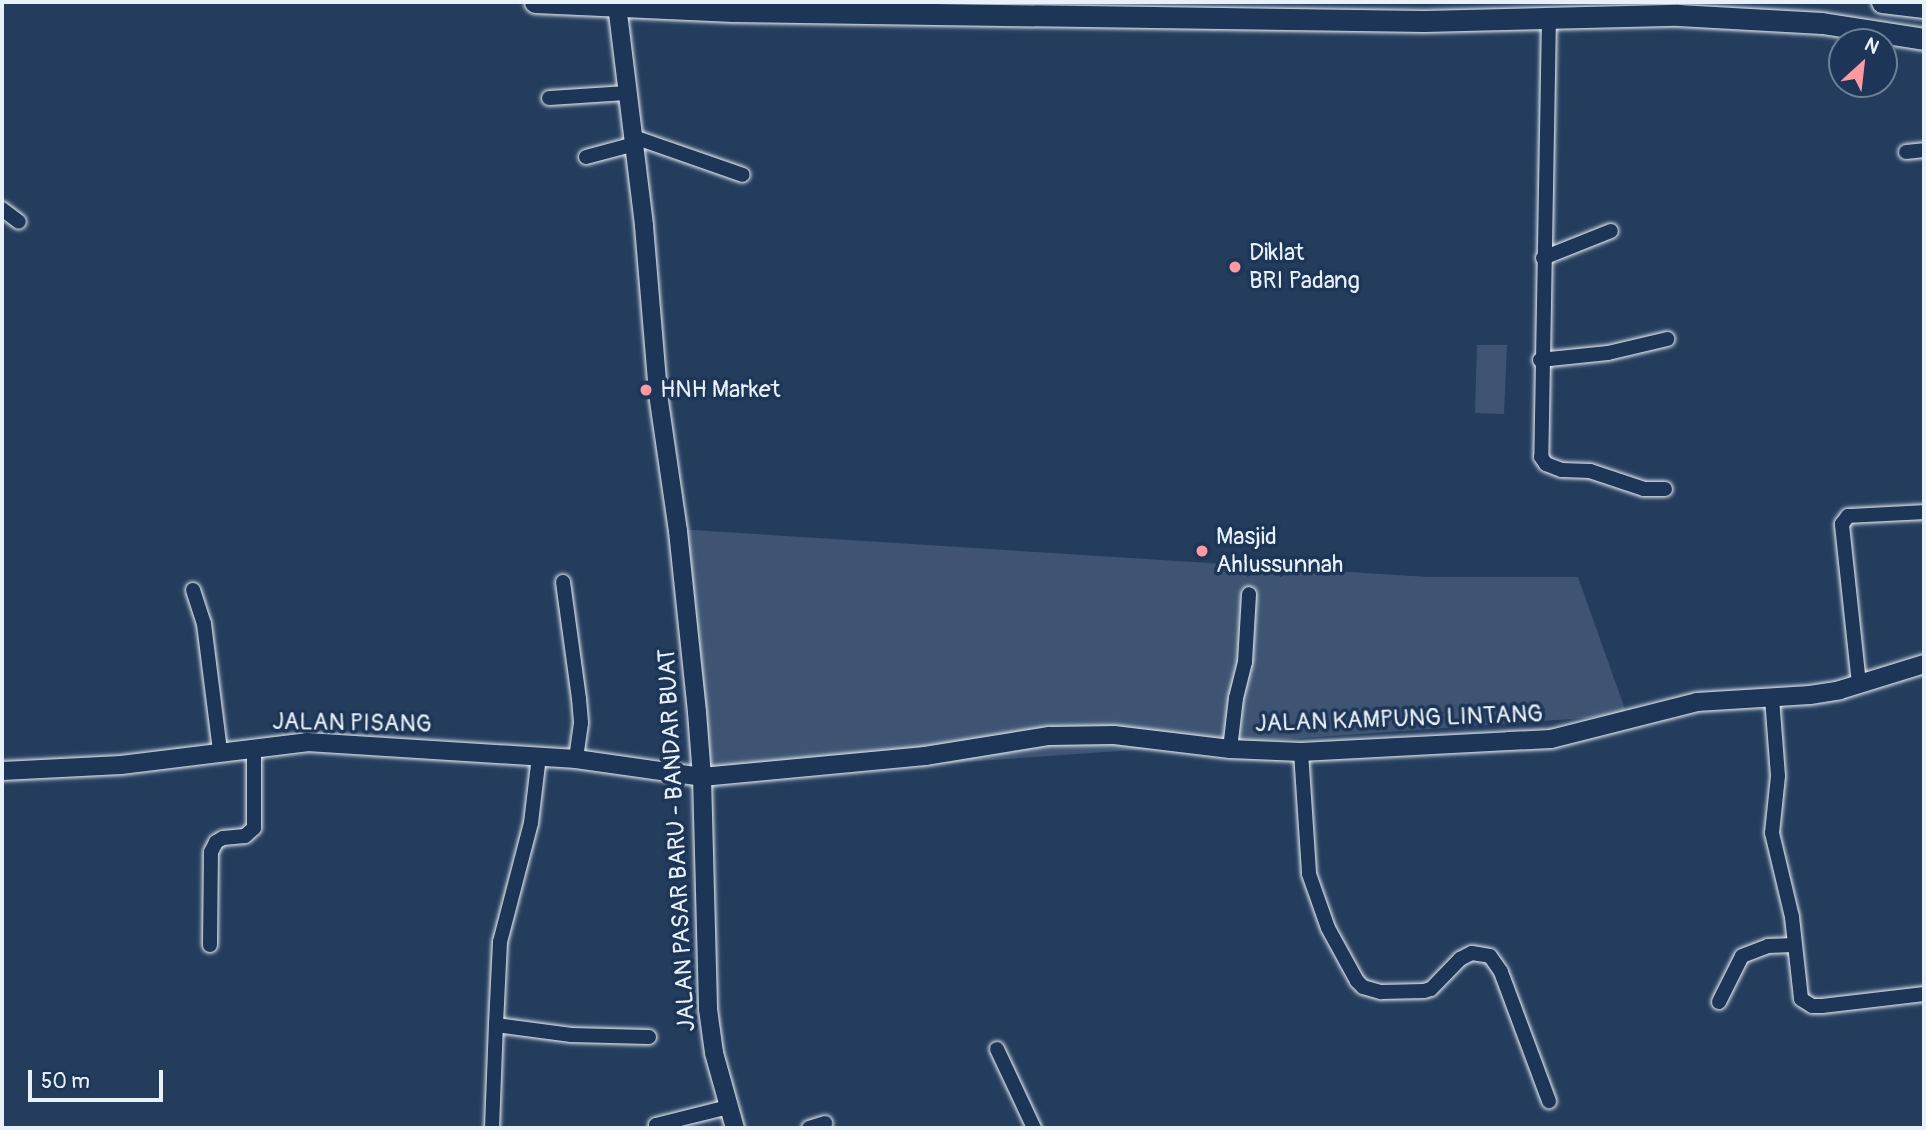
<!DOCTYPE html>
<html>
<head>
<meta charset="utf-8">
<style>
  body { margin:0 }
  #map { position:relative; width:1926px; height:1130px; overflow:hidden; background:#253d5d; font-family:Pangolin,sans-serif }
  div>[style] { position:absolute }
  .green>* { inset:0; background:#3e5472 }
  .roads { filter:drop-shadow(0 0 2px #e8f1f8) drop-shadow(0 0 2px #e8f1f8) }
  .minor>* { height:14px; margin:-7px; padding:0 7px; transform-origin:7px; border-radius:7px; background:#1d3557 }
  .tertiary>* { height:18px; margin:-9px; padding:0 9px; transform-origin:9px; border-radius:9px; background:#1d3557 }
  .secondary>* { height:21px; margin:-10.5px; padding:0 10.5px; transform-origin:10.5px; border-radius:10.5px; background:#1d3557 }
  .dots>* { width:19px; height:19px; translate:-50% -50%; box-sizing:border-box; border:4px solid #1d3557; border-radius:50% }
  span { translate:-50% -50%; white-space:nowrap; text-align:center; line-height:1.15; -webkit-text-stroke:7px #1d3557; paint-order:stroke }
  .poi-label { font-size:24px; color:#e8f1f8 }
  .left { translate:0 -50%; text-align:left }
  .street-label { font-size:24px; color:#e8f1f8 }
  .frame { position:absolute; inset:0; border:4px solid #e8f1f8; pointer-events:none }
  .north { position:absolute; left:1828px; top:28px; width:70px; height:70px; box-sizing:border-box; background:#1d3557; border:2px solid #6e8097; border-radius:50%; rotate:27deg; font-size:19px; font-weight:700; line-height:28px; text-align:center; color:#e8f1f8 }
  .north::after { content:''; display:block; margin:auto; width:24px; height:32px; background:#ff9aa2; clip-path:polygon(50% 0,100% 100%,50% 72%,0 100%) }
  .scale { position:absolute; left:28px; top:1070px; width:135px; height:32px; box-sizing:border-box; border:4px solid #e8f1f8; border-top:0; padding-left:9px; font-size:21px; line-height:24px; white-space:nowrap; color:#e8f1f8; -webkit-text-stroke:5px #1d3557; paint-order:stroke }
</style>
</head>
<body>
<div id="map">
  <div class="green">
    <i style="clip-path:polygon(1477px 345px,1507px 345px,1504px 414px,1475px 413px)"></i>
    <i style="clip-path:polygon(676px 529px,1428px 577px,1578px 577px,1627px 715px,696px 781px)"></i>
  </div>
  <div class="roads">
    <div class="minor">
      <i style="left:1549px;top:17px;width:440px;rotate:91deg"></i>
      <i style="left:1541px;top:457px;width:9px;rotate:54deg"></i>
      <i style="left:1546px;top:464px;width:17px;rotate:21deg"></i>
      <i style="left:1562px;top:470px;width:28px;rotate:2deg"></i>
      <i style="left:1590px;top:471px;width:57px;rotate:18.4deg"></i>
      <i style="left:1644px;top:489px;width:21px"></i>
      <i style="left:549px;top:98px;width:78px;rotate:-3.7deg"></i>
      <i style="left:634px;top:137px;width:115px;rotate:19.2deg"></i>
      <i style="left:1906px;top:152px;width:18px;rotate:-6deg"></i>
      <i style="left:586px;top:157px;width:51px;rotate:-14.9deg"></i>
      <i style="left:2px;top:209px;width:21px;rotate:37deg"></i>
      <i style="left:1543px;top:258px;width:73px;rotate:-21.7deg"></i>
      <i style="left:1540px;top:360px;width:68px;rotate:-5.9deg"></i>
      <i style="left:1608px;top:353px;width:61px;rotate:-13.3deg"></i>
      <i style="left:563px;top:582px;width:118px;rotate:82.2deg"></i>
      <i style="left:579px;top:699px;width:24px;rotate:85deg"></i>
      <i style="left:581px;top:723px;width:36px;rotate:98deg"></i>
      <i style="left:193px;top:590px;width:36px;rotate:72deg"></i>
      <i style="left:204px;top:624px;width:128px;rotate:82.8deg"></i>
      <i style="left:1859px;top:684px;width:161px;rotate:-96.1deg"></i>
      <i style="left:1842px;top:524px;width:10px;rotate:-53deg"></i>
      <i style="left:1848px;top:516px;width:76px;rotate:-3deg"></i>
      <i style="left:1772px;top:698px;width:78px;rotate:85.6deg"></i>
      <i style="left:1778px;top:776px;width:57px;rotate:96deg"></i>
      <i style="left:1772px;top:833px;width:86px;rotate:76.6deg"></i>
      <i style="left:1792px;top:917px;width:82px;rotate:83.7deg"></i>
      <i style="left:1801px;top:999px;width:13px;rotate:32deg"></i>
      <i style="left:1812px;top:1006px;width:10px"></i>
      <i style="left:1822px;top:1006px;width:103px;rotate:-6.7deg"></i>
      <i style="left:1230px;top:749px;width:51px;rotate:-83.3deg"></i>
      <i style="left:1236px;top:698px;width:37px;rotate:-76deg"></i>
      <i style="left:1245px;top:662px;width:68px;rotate:-86.6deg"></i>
      <i style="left:1301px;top:752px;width:122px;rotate:86.2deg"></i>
      <i style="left:1309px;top:874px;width:57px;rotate:70.6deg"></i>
      <i style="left:1328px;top:928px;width:60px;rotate:61.3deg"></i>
      <i style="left:1357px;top:981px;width:8px;rotate:45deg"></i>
      <i style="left:1363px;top:987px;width:19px;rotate:16deg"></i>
      <i style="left:1381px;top:992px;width:43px;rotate:-1.3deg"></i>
      <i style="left:1424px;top:991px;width:7px;rotate:-16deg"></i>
      <i style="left:1431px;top:989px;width:42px;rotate:-46deg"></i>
      <i style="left:1460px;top:959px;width:13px;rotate:-27deg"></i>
      <i style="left:1472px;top:953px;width:18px;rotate:9deg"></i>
      <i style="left:1490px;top:956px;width:19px;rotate:55deg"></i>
      <i style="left:1501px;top:972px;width:138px;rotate:69.6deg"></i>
      <i style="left:539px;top:756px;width:67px;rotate:96.8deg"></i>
      <i style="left:531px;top:823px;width:123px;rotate:104.6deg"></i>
      <i style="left:500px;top:942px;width:83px;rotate:92.8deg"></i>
      <i style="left:496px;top:1025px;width:76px;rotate:7.6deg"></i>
      <i style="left:571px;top:1035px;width:78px;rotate:1.5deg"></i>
      <i style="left:210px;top:945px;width:93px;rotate:-89.4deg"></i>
      <i style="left:211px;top:852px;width:11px;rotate:-63deg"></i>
      <i style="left:216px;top:842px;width:8px;rotate:-30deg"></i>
      <i style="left:223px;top:838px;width:22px;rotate:-5deg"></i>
      <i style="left:245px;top:836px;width:12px;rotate:-42deg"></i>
      <i style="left:254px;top:828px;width:81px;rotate:-90deg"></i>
      <i style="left:1719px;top:1002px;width:51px;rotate:-63.4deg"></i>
      <i style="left:1742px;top:956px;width:28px;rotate:-21deg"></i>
      <i style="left:1768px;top:946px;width:26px;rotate:-2deg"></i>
      <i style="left:997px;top:1049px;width:87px;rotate:64.9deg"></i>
      <i style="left:492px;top:1128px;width:103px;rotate:-87.8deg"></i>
      <i style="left:656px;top:1128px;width:3px;rotate:-90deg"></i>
      <i style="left:656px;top:1125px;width:74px;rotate:-14deg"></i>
      <i style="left:809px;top:1128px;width:17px;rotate:-17deg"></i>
    </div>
    <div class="tertiary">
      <i style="left:617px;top:5px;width:223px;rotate:83deg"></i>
      <i style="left:644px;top:226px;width:169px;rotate:85.2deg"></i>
      <i style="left:658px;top:394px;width:138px;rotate:81.7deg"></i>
      <i style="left:678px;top:531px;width:182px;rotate:84deg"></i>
      <i style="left:697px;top:712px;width:65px;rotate:85.6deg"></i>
      <i style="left:702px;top:777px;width:232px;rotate:88.5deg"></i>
      <i style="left:708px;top:1009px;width:44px;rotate:82.2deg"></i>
      <i style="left:714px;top:1053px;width:78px;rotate:74.4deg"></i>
      <i style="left:2px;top:771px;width:119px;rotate:-2.9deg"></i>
      <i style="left:121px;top:765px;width:187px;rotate:-7deg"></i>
      <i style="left:307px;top:742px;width:270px;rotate:3.6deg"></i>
      <i style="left:576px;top:759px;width:127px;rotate:8.1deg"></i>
      <i style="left:702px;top:777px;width:224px;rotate:-5.4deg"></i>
      <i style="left:925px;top:756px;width:126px;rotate:-9.2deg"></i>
      <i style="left:1049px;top:736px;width:65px;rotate:-0.9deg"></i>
      <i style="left:1114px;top:735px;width:117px;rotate:6.9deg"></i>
      <i style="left:1230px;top:749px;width:71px;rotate:2.4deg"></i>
      <i style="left:1301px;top:752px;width:208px;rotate:-3deg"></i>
      <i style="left:1509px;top:741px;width:42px;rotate:-2.7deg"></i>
      <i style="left:1551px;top:739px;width:151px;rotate:-14.2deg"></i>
      <i style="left:1697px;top:702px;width:113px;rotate:-3.5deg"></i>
      <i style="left:1810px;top:695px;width:30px;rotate:-9deg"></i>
      <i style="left:1840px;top:690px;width:88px;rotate:-17.2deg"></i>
    </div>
    <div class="secondary">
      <i style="left:535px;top:2px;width:198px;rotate:2.6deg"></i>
      <i style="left:733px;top:11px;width:691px;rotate:0.83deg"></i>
      <i style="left:1424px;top:21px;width:254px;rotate:-1.4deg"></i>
      <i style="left:1678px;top:15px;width:144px;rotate:3.2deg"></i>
      <i style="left:1822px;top:23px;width:103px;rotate:8.9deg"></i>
      <i style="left:1882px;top:2px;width:42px;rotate:6.8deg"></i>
    </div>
  </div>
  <div class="dots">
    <i style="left:1235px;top:267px;background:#ff9aa2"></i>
    <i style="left:646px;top:390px;background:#ff9aa2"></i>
    <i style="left:1202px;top:551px;background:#ff9aa2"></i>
  </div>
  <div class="poi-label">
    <span class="left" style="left:1249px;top:267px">Diklat<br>BRI Padang</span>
    <span class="left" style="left:660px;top:390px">HNH Market</span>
    <span class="left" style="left:1216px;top:551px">Masjid<br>Ahlussunnah</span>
  </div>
  <div class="street-label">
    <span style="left:1399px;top:719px;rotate:-2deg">JALAN KAMPUNG LINTANG</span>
    <span style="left:352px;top:723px;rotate:1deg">JALAN PISANG</span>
    <span style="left:677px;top:840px;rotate:-93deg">JALAN PASAR BARU - BANDAR BUAT</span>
  </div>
  <div class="frame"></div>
  <div class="north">N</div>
  <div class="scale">50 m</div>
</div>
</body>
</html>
